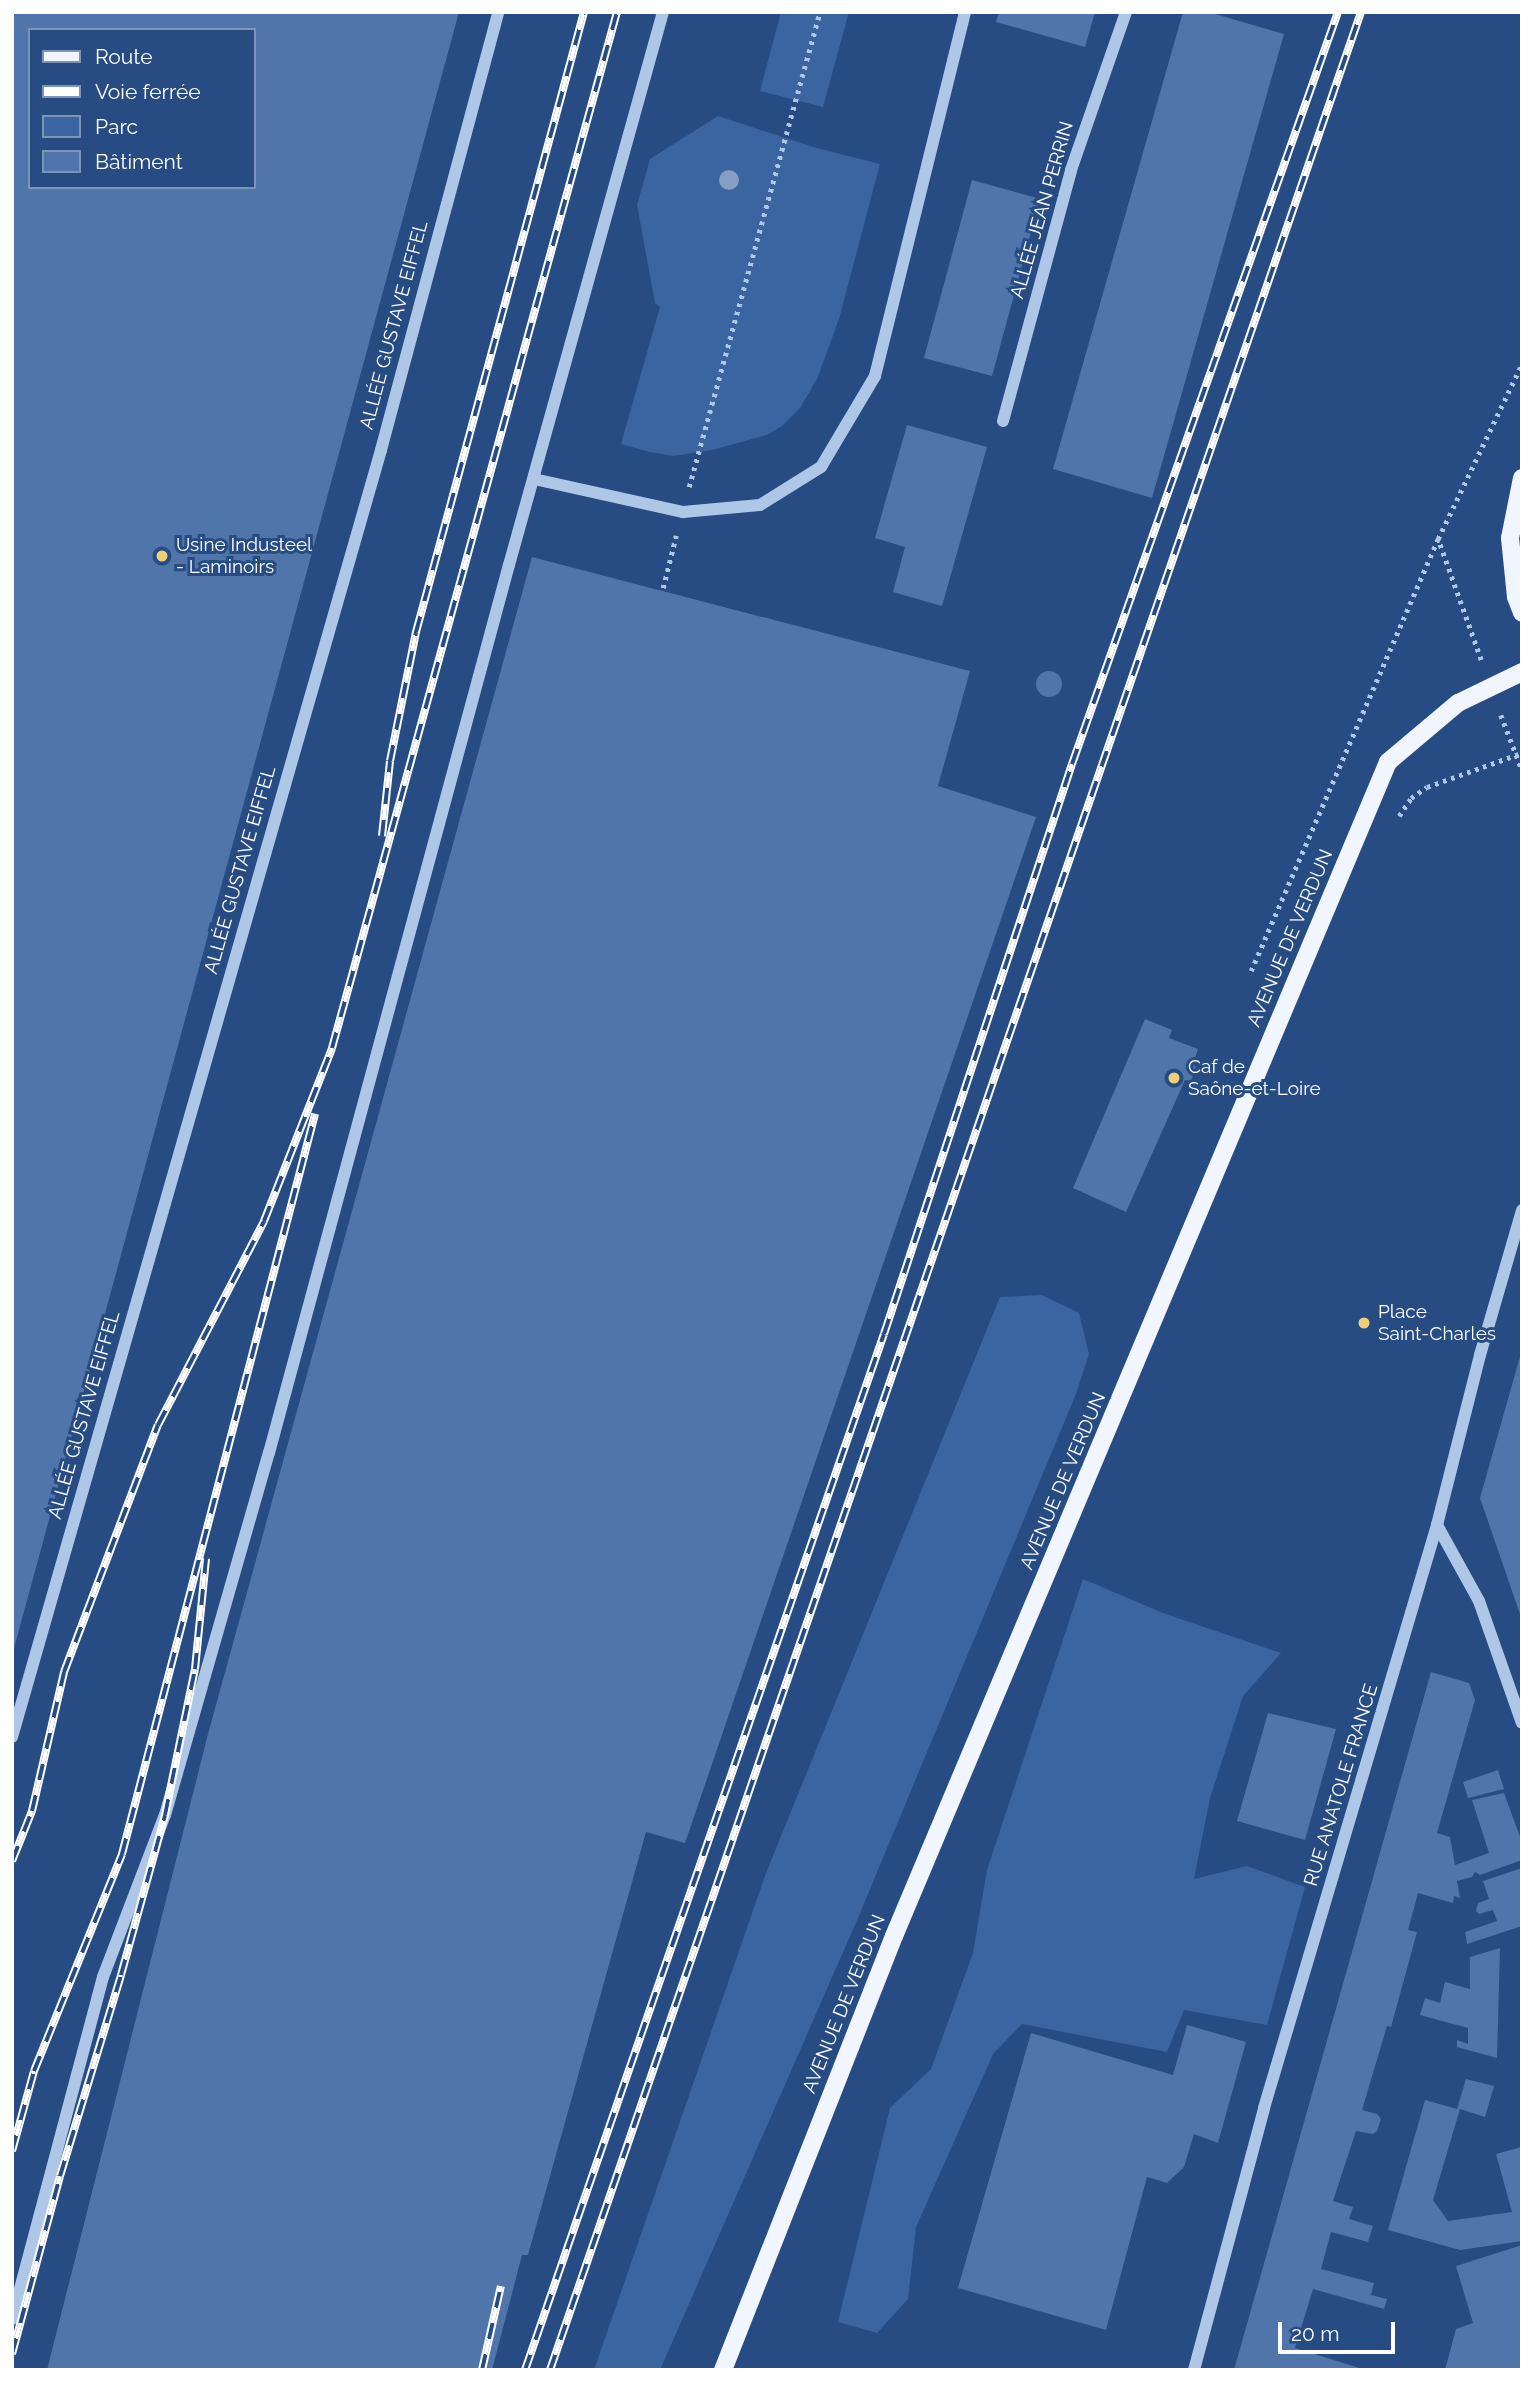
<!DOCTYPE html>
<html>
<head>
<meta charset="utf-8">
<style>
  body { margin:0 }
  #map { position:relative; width:1534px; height:2382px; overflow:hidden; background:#264c83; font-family:Raleway,sans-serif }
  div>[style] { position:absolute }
  .green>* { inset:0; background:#3b65a0 }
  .building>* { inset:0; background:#4f75ab }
  .round { border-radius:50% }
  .path>* { height:4.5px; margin-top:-2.25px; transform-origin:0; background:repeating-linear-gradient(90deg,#afc7e7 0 3.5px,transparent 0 8.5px) }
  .minor>* { height:12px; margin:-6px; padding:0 6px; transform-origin:6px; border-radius:6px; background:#afc7e7 }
  .major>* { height:18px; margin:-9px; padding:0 9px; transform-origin:9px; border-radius:9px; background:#f1f5fd }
  .rail>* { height:8px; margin-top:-4px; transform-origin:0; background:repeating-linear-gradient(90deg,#264c83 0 16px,#fff 0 32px); box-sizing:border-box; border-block:2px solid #fff }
  .trees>* { width:20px; height:20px; margin:-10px; border-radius:50%; background:#859ec2 }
  .dots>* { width:19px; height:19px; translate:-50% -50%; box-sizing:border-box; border:4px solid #264c83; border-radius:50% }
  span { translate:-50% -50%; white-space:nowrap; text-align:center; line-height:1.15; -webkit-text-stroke:6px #264c83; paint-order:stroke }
  .street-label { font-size:19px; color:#fff }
  .poi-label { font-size:19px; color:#fff }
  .left { translate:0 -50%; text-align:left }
  .frame { position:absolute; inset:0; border:14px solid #fff; pointer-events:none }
  .legend { position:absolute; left:28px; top:28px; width:228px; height:161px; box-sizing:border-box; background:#264c83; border:2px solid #7d94b5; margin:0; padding:9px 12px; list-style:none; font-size:21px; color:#fff }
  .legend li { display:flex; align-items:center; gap:14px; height:35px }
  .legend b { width:35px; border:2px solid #7d94b5 }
  .scale { position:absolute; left:1278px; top:2322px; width:117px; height:32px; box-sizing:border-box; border:4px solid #fff; border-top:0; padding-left:9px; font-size:21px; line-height:24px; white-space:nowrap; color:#fff; -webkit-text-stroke:5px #264c83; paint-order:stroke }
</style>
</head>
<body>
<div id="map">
  <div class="green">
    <i style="clip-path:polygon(781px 12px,849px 12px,823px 107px,760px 91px)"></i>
    <i style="clip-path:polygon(718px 116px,813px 147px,880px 164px,839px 319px,817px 379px,800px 408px,782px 426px,767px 435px,712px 450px,673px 456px,650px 452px,621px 444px,660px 307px,655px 303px,637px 205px,650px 159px)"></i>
    <i style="clip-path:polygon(1042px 1295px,1079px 1313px,1089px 1354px,1076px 1394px,858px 1918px,660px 2370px,594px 2370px,766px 1873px,1000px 1297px)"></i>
    <i style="clip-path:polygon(1083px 1579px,1163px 1613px,1281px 1653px,1243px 1696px,1210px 1798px,1194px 1879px,1247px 1866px,1305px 1887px,1267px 2025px,1184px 2010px,1167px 2052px,1022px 2024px,993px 2054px,916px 2227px,908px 2299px,877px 2333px,838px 2322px,890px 2108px,931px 2069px,973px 1953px,987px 1870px)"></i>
  </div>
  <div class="building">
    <i style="clip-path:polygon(evenodd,12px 12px,459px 12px,13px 1652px,12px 1652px,12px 12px,30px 30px,254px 30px,254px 187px,30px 187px,30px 30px)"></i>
    <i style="clip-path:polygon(999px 12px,1095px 12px,1085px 47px,996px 22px)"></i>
    <i style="clip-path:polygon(1183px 12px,1208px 12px,1284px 34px,1152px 498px,1053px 469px)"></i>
    <i style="clip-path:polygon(972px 180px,1040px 199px,992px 376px,924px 358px)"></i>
    <i style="clip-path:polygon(907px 425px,987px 447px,942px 606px,893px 592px,905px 547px,875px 538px)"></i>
    <i style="clip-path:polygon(532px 557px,970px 671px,938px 786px,1036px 817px,685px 1843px,646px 1832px,528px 2255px,522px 2255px,492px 2370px,47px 2370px,208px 1734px)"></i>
    <i class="round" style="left:1036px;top:671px;width:26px;height:26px"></i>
    <i style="clip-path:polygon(1145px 1019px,1172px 1030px,1169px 1038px,1198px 1049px,1193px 1065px,1196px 1067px,1191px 1081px,1185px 1080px,1126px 1212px,1073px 1188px)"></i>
    <i style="clip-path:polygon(1521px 1353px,1522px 1353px,1521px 1617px,1480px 1498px)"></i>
    <i style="clip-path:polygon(1431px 1672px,1469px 1683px,1475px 1700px,1437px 1833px,1450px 1837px,1455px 1865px,1489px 1853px,1472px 1800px,1504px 1793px,1522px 1842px,1522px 1860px,1480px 1875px,1475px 1872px,1472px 1877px,1457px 1881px,1460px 1898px,1454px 1896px,1453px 1903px,1418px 1893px,1408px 1930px,1417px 1932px,1391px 2027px,1387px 2026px,1362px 2110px,1377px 2114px,1381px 2119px,1377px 2131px,1373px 2134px,1356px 2131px,1333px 2201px,1353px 2207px,1349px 2219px,1373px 2226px,1368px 2242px,1331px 2232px,1321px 2269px,1374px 2283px,1371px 2295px,1387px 2299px,1384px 2309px,1313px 2289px,1295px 2348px,1366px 2370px,1234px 2370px)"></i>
    <i style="clip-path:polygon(1268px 1713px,1336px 1729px,1305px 1840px,1237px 1821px)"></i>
    <i style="clip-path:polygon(1498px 1770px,1504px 1789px,1468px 1798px,1463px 1782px)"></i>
    <i style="clip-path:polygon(1522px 1868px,1522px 1926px,1467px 1944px,1465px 1932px,1497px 1921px,1493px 1910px,1479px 1914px,1476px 1911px,1478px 1903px,1489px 1899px,1483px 1881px)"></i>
    <i style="clip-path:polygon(1500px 1948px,1497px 2058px,1457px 2047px,1457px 2040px,1468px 2044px,1468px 2028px,1420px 2015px,1425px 1998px,1440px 2003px,1445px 1982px,1470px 1989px,1470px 1957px)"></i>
    <i style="clip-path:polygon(1187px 2025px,1246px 2042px,1218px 2143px,1194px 2134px,1184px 2167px,1167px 2183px,1147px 2177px,1106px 2330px,958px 2288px,1031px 2033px,1173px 2075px)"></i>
    <i style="clip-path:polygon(1466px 2079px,1494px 2086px,1485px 2117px,1460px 2109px,1433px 2200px,1448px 2221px,1512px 2212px,1496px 2154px,1522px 2147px,1522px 2241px,1460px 2250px,1388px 2230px,1425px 2100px,1457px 2109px)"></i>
    <i style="clip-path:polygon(1522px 2245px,1522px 2370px,1445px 2370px,1456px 2329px,1473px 2323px,1456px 2266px)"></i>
  </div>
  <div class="path">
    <i style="left:689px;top:487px;width:493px;rotate:-74.6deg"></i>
    <i style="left:663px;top:588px;width:54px;rotate:-76deg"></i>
    <i style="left:1481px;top:660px;width:128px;rotate:-109.6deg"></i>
    <i style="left:1438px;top:539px;width:194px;rotate:-64.4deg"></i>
    <i style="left:1501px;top:715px;width:59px;rotate:69.1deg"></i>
    <i style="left:1399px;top:816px;width:22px;rotate:-56deg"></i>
    <i style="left:1411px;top:798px;width:19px;rotate:-35deg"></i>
    <i style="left:1427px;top:787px;width:101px;rotate:-19.7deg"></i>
    <i style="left:1251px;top:971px;width:471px;rotate:-66.6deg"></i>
  </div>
  <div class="minor">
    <i style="left:1003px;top:421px;width:260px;rotate:-74.8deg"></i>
    <i style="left:1071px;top:170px;width:167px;rotate:-70.8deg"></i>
    <i style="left:534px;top:479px;width:153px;rotate:12.5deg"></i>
    <i style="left:683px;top:512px;width:77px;rotate:-5.2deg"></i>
    <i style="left:760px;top:505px;width:72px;rotate:-31.9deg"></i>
    <i style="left:821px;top:467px;width:106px;rotate:-59.3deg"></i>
    <i style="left:875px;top:376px;width:375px;rotate:-76.1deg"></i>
    <i style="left:1437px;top:1525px;width:87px;rotate:61.1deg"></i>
    <i style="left:1479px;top:1601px;width:129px;rotate:70.6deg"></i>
    <i style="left:12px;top:1737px;width:1339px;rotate:-74deg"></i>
    <i style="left:381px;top:450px;width:453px;rotate:-75deg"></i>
    <i style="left:12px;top:2319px;width:354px;rotate:-75.1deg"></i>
    <i style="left:103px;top:1977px;width:173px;rotate:-69.1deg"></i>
    <i style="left:165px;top:1815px;width:377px;rotate:-74deg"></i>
    <i style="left:269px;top:1453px;width:920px;rotate:-74.88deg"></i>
    <i style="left:509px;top:565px;width:574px;rotate:-74.44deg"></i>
    <i style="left:1194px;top:2370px;width:271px;rotate:-75deg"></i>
    <i style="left:1264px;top:2108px;width:608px;rotate:-73.47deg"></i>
    <i style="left:1437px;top:1525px;width:175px;rotate:-75.8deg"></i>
    <i style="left:1480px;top:1355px;width:151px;rotate:-73.8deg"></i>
  </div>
  <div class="major">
    <i style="left:1522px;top:478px;width:61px;rotate:101.3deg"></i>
    <i style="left:1510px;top:538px;width:59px;rotate:84.2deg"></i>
    <i style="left:1516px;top:597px;width:17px;rotate:69deg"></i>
    <i style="left:723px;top:2370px;width:466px;rotate:-68.5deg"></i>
    <i style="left:894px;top:1936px;width:1274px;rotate:-67.18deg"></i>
    <i style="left:1388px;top:762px;width:92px;rotate:-40.1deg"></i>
    <i style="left:1458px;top:703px;width:71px;rotate:-25.8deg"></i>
  </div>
  <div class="rail">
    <i style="left:382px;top:836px;width:75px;rotate:-83.9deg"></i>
    <i style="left:390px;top:761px;width:132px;rotate:-78.6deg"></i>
    <i style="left:416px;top:632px;width:642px;rotate:-74.84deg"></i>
    <i style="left:12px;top:1861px;width:54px;rotate:-68.2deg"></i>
    <i style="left:32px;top:1811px;width:143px;rotate:-77deg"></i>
    <i style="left:64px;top:1672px;width:264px;rotate:-69.2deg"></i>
    <i style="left:158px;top:1425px;width:230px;rotate:-62.5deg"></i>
    <i style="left:264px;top:1221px;width:186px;rotate:-68.5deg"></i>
    <i style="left:332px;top:1048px;width:1074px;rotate:-74.62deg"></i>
    <i style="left:12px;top:2151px;width:83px;rotate:-74.6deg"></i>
    <i style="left:34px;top:2071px;width:234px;rotate:-67.9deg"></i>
    <i style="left:122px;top:1854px;width:765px;rotate:-75.38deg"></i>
    <i style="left:12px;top:2354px;width:184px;rotate:-74.9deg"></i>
    <i style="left:60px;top:2176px;width:210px;rotate:-73.1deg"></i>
    <i style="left:121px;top:1975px;width:166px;rotate:-74.6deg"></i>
    <i style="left:165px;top:1815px;width:149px;rotate:-78.4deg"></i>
    <i style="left:195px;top:1669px;width:111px;rotate:-84.3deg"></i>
    <i style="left:482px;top:2370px;width:86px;rotate:-77.3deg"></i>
    <i style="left:525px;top:2370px;width:1096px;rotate:-70.89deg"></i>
    <i style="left:884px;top:1334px;width:600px;rotate:-71.75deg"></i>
    <i style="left:1072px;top:764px;width:798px;rotate:-70.52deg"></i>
    <i style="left:550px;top:2370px;width:2494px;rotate:-71.02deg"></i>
  </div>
  <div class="trees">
    <i style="left:729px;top:180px"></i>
  </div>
  <div class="dots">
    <i style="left:162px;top:556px;background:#f0d074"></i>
    <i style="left:1174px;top:1078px;background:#f0d074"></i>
    <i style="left:1364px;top:1323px;background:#f0d074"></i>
  </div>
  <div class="street-label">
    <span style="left:1042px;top:210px;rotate:-74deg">ALLÉE JEAN PERRIN</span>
    <span style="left:394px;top:325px;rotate:-75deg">ALLÉE GUSTAVE EIFFEL</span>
    <span style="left:240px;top:870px;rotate:-74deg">ALLÉE GUSTAVE EIFFEL</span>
    <span style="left:1290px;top:938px;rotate:-67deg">AVENUE DE VERDUN</span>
    <span style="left:84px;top:1415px;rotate:-74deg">ALLÉE GUSTAVE EIFFEL</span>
    <span style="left:1063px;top:1481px;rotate:-67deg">AVENUE DE VERDUN</span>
    <span style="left:1341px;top:1785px;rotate:-73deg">RUE ANATOLE FRANCE</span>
    <span style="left:844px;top:2004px;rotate:-68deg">AVENUE DE VERDUN</span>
  </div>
  <div class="poi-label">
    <span class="left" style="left:176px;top:556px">Usine Industeel<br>- Laminoirs</span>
    <span class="left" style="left:1188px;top:1078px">Caf de<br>Saône-et-Loire</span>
    <span class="left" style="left:1378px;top:1323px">Place<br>Saint-Charles</span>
  </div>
  <div class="frame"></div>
  <ul class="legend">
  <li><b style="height:9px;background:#f1f5fd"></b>Route</li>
  <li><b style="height:9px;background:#fff"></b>Voie ferrée</li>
  <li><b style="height:19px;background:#3b65a0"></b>Parc</li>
  <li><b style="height:19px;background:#4f75ab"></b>Bâtiment</li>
  </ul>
  <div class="scale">20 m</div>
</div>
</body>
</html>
